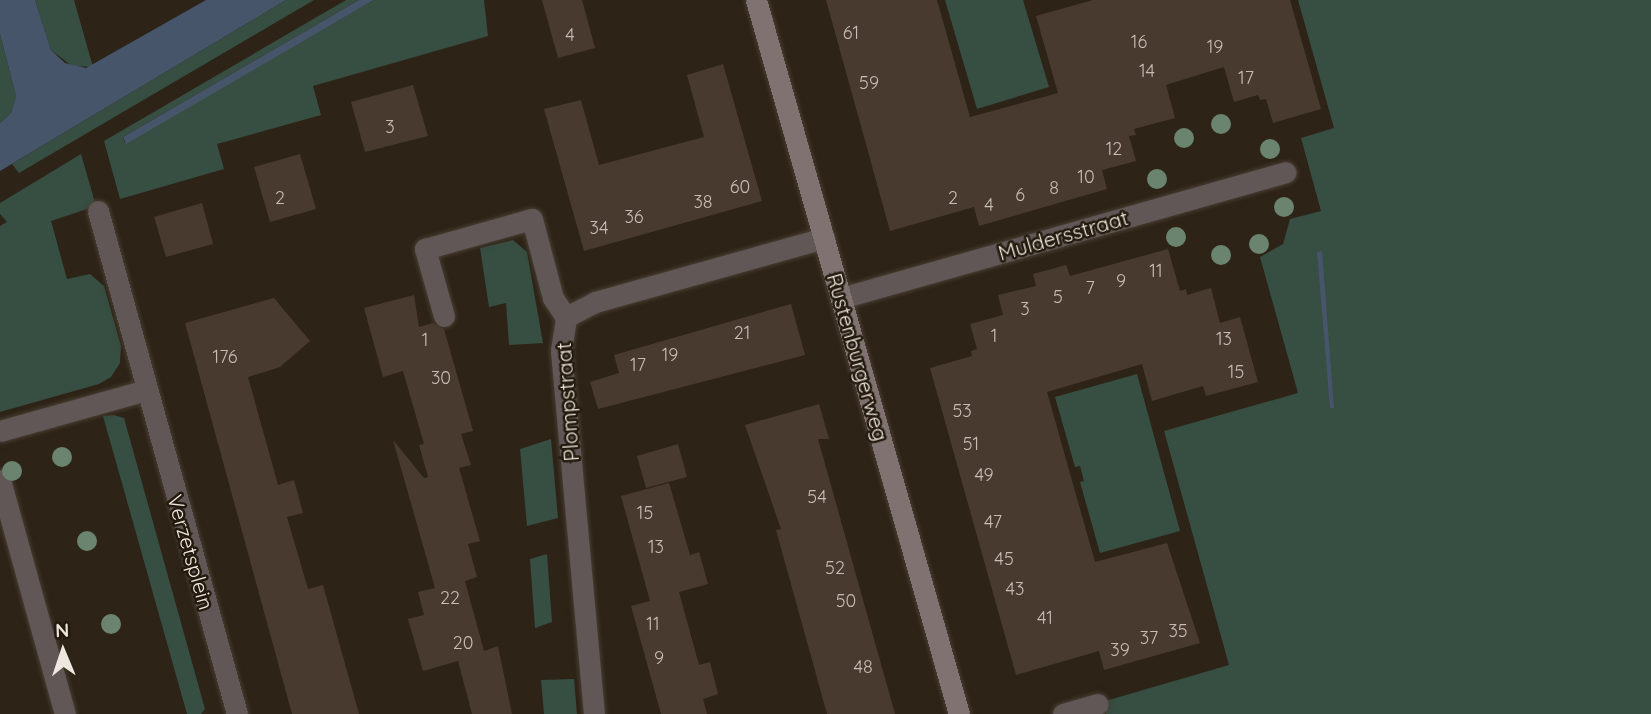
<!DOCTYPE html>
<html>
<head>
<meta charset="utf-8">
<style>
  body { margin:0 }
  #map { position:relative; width:1651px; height:714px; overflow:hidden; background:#2d2316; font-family:Quicksand,sans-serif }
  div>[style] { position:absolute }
  .green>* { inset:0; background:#374e42 }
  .water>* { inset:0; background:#47556b }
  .building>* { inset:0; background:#493a2f }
  .roads { filter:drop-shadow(0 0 2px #483e32) drop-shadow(0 0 2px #483e32) }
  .street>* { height:21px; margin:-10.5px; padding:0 10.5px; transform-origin:10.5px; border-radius:10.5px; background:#605756 }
  .secondary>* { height:21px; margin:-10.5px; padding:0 10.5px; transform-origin:10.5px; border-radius:10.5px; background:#817272 }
  .trees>* { width:20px; height:20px; margin:-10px; border-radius:50%; background:#6a846f }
  span { translate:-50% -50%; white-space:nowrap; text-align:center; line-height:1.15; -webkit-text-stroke:5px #23190c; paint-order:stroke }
  .number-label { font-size:18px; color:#c5bcb3 }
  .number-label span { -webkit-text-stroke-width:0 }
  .street-label { font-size:21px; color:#eee7df }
  .north { position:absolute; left:28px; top:616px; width:70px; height:70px; -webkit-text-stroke:5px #23190c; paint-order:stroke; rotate:358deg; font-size:19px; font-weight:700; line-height:28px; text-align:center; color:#eee7df }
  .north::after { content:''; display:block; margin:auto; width:24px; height:32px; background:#eee7df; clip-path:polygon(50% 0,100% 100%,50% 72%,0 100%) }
</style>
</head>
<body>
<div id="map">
  <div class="green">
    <i style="clip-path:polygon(35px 0,74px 0,93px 67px,72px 66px,51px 50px)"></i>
    <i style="clip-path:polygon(286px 0,314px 0,19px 173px,12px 164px)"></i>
    <i style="clip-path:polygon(346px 0,359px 0,123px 137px,125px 143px,374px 0,484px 0,488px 36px,313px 86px,321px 115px,217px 144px,224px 169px,120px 199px,104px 141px)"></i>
    <i style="clip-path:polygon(945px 0,1023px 0,1049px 87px,977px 109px)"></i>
    <i style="clip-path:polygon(1298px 0,1651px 0,1651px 714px,1106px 714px,1102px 702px,1229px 665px,1164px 431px,1298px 393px,1260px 257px,1283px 244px,1290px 219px,1321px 211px,1301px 138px,1334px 128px)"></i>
    <i style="clip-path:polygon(0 34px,16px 96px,11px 113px,0 123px)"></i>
    <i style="clip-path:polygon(81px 154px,96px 206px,51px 221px,67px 279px,90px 274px,104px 286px,121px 346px,120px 363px,111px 377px,99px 384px,0 412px,0 226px,7px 222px,0 214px,0 203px)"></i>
    <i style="clip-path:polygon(513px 240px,527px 252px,543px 343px,509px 345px,506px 303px,489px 307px,480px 248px)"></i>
    <i style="clip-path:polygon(1137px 374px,1180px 531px,1100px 553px,1080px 482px,1084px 481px,1080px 466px,1075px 467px,1055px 397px)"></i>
    <i style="clip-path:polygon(114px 415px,124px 418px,205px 709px,201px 714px,187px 714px,103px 416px)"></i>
    <i style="clip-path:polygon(551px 439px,558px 518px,527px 526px,520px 449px)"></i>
    <i style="clip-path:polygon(547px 554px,552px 622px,535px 628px,530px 559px)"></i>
    <i style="clip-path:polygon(574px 679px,577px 714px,544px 714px,541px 680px)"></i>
  </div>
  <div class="water">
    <i style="clip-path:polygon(0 0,35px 0,51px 50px,65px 63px,86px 68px,206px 0,286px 0,0 171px,0 123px,11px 113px,16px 96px,0 34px)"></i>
    <i style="clip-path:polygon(359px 0,374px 0,126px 144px,123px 137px)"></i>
    <i style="clip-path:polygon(1322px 251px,1334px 408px,1330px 408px,1317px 252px)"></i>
  </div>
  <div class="building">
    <i style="clip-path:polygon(542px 0,582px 0,595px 48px,558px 58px)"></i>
    <i style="clip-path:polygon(826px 0,937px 0,970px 117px,1058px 93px,1036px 16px,1093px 0,1290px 0,1321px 109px,1273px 123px,1266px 99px,1260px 100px,1258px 95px,1234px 102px,1224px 67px,1166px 85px,1175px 118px,1134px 129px,1136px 135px,1129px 136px,1136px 161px,1102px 170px,1107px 189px,979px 226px,974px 207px,890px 231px)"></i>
    <i style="clip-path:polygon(723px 64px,762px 201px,584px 251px,544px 109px,581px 100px,599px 165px,704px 137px,687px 75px)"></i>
    <i style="clip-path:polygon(413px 85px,428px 136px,365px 152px,351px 102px)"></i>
    <i style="clip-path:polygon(300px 154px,316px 209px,270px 222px,254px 167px)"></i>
    <i style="clip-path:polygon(202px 203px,213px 244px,166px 257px,154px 217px)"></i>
    <i style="clip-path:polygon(1168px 249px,1180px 291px,1186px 289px,1187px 295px,1211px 288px,1220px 323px,1240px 317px,1258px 382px,1206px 396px,1203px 386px,1152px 401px,1142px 364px,1047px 392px,1095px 562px,1167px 543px,1200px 643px,1104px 670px,1099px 651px,1016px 675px,930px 368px,972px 356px,971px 351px,977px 349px,970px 324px,1003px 315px,998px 295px,1036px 286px,1033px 274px,1066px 265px,1070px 276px)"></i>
    <i style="clip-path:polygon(414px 295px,419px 327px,433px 323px,444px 329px,473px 431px,461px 434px,471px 465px,459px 468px,480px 541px,468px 544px,477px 577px,465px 581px,484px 651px,498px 646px,512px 714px,472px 714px,458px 661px,423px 671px,408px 619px,424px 615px,418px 592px,435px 588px,393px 440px,424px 478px,428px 477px,419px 445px,424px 444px,403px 371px,383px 377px,364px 308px)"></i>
    <i style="clip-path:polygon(274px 298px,310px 341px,280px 367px,248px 377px,278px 485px,294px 480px,303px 513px,287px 517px,308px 589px,323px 585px,359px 714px,292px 714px,185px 323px)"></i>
    <i style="clip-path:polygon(791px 304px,805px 355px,598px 409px,590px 382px,619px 373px,614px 355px)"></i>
    <i style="clip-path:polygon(819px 404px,829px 439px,818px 439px,895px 714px,827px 714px,776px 530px,781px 529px,745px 425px)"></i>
    <i style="clip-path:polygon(678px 444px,687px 477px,646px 488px,637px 456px)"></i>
    <i style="clip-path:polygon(669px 483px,690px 555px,699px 552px,708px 584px,679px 592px,699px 665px,710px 662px,718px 694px,703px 699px,707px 714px,661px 714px,631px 606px,650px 601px,621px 496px)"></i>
  </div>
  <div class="roads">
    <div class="street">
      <i style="left:98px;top:211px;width:522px;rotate:74.55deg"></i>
      <i style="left:841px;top:298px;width:462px;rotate:-15.8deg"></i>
      <i style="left:444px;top:316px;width:70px;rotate:-105.8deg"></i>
      <i style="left:425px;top:249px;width:111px;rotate:-15.7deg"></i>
      <i style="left:532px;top:219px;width:82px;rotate:75.1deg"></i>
      <i style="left:553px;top:298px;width:23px;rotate:56deg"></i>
      <i style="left:0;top:431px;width:152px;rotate:-15.7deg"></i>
      <i style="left:0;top:480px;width:243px;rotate:74.5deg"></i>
      <i style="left:594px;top:714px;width:365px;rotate:-95.2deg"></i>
      <i style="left:561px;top:350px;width:33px;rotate:-81deg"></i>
      <i style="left:566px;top:317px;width:33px;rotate:-27deg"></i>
      <i style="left:595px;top:302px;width:238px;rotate:-15.6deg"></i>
      <i style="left:1063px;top:714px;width:36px;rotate:-16deg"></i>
    </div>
    <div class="secondary">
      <i style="left:756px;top:0;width:742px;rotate:74.13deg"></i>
    </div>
  </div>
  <div class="trees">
    <i style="left:1221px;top:124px"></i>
    <i style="left:1184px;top:138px"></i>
    <i style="left:1270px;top:149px"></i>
    <i style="left:1157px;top:179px"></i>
    <i style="left:1284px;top:207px"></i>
    <i style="left:1176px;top:237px"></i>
    <i style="left:1259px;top:244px"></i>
    <i style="left:1221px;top:255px"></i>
    <i style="left:62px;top:457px"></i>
    <i style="left:12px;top:471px"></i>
    <i style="left:87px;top:541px"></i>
    <i style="left:111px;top:624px"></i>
  </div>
  <div class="number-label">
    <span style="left:851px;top:33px">61</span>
    <span style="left:570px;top:35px">4</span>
    <span style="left:1139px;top:42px">16</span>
    <span style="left:1215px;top:47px">19</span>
    <span style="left:1147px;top:71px">14</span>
    <span style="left:1246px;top:78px">17</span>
    <span style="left:869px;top:83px">59</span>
    <span style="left:390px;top:127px">3</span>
    <span style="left:1114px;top:149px">12</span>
    <span style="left:1086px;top:177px">10</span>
    <span style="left:740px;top:187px">60</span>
    <span style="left:1054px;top:188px">8</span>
    <span style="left:1020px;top:195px">6</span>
    <span style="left:280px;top:198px">2</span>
    <span style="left:953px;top:198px">2</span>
    <span style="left:703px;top:202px">38</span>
    <span style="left:989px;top:205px">4</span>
    <span style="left:634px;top:217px">36</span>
    <span style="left:599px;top:228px">34</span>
    <span style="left:1156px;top:271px">11</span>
    <span style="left:1121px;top:281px">9</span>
    <span style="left:1090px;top:288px">7</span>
    <span style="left:1058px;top:297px">5</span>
    <span style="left:1025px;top:309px">3</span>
    <span style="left:742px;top:333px">21</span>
    <span style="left:994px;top:336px">1</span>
    <span style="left:1224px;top:339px">13</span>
    <span style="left:425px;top:340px">1</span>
    <span style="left:670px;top:355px">19</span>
    <span style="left:225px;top:357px">176</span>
    <span style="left:638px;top:365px">17</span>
    <span style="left:1236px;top:372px">15</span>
    <span style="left:441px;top:378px">30</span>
    <span style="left:962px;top:411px">53</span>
    <span style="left:971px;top:444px">51</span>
    <span style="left:984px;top:475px">49</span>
    <span style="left:817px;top:497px">54</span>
    <span style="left:645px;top:513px">15</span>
    <span style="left:993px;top:522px">47</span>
    <span style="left:656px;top:547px">13</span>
    <span style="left:1004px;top:559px">45</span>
    <span style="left:835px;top:568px">52</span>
    <span style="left:1015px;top:589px">43</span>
    <span style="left:450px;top:598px">22</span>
    <span style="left:846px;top:601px">50</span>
    <span style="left:1045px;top:618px">41</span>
    <span style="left:653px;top:624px">11</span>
    <span style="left:1178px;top:631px">35</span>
    <span style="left:1149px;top:638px">37</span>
    <span style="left:463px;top:643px">20</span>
    <span style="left:1120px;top:650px">39</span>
    <span style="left:659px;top:658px">9</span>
    <span style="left:863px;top:667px">48</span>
  </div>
  <div class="street-label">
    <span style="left:1063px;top:235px;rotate:-16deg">Muldersstraat</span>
    <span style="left:858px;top:357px;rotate:74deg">Rustenburgerweg</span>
    <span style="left:567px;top:402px;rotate:-94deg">Plompstraat</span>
    <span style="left:191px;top:552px;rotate:74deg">Verzetsplein</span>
  </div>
  <div class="north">N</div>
</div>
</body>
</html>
